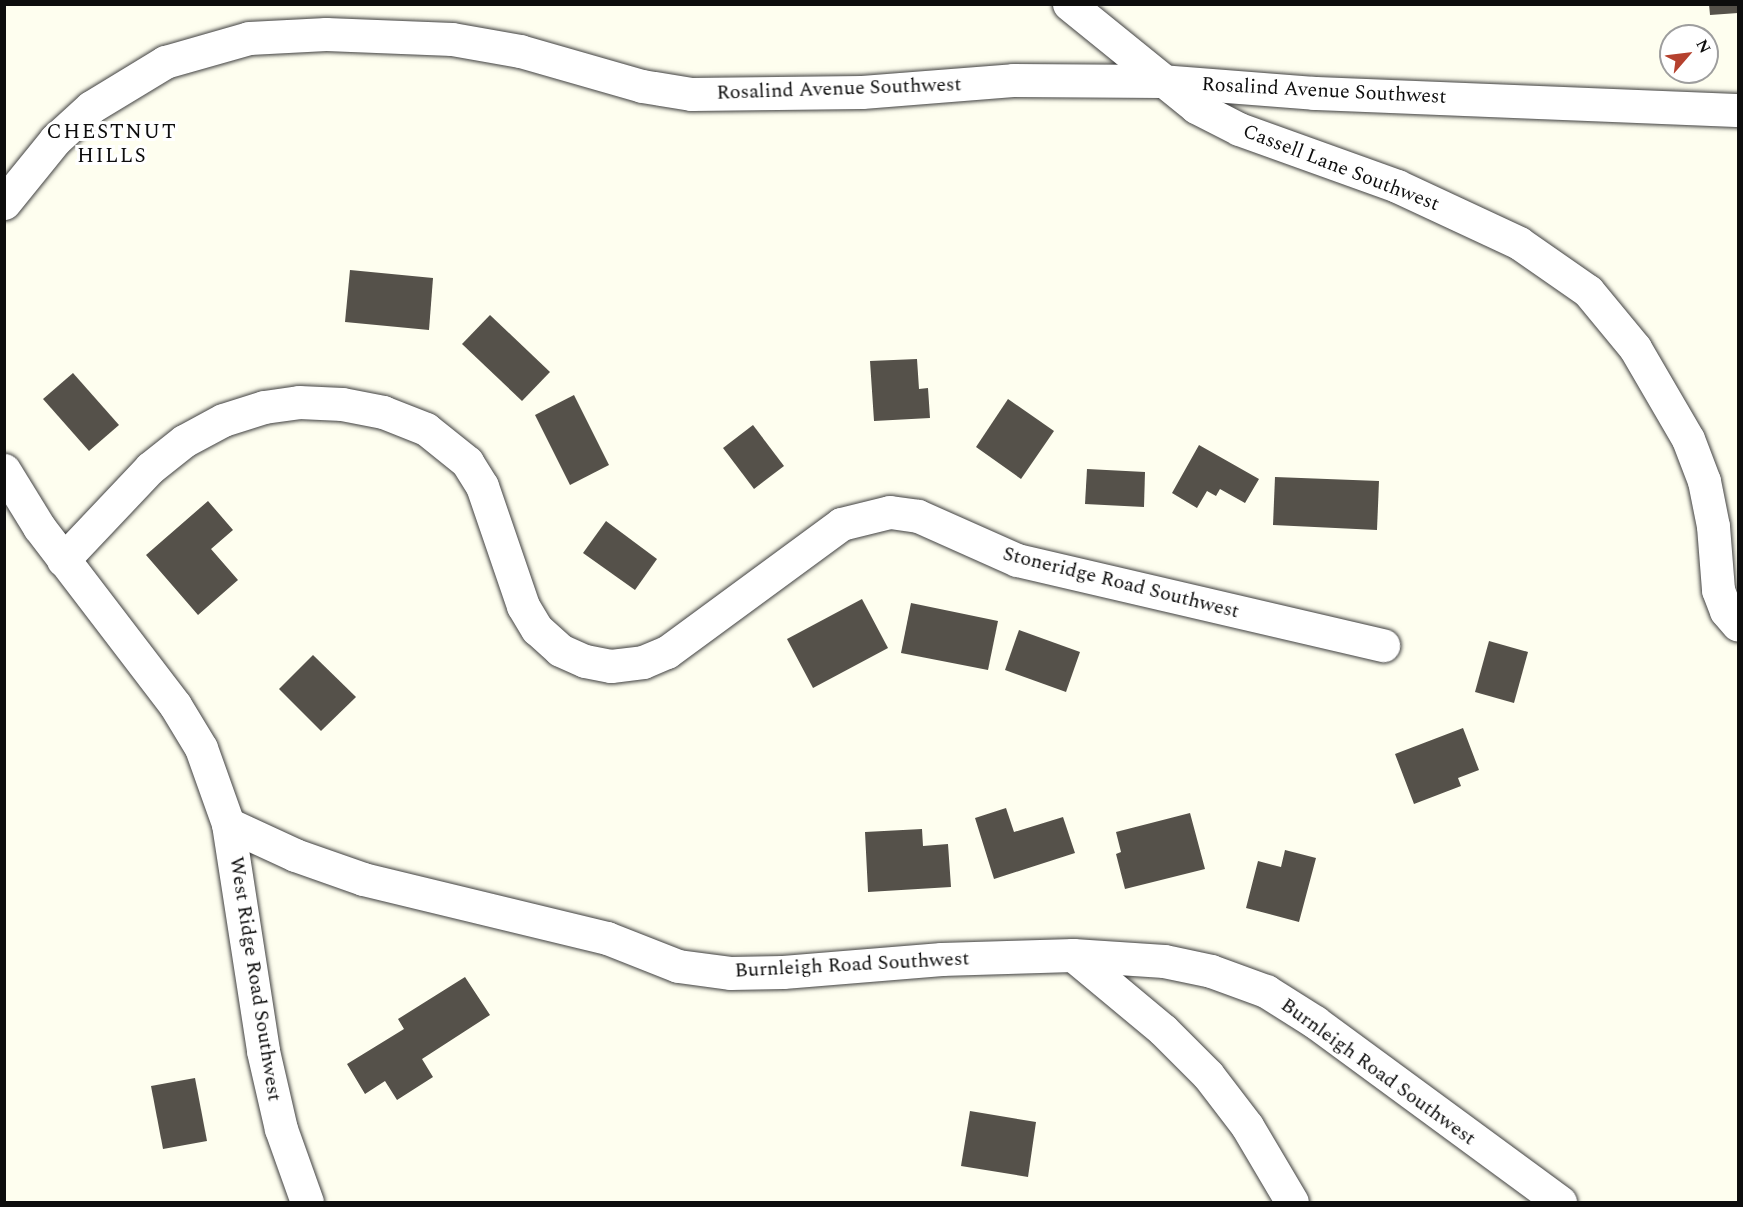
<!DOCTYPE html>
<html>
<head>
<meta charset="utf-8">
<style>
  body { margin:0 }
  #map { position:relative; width:1743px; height:1207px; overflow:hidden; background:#fefeef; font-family:Spectral,serif }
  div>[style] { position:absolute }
  .building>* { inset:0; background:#55514a }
  .roads { filter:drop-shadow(0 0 2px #404040) drop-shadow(0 0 2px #404040) }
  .minor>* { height:33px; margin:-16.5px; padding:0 16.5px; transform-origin:16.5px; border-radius:16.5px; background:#fff }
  span { translate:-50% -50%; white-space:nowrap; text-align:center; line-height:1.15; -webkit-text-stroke:6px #fff; paint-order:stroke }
  .street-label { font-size:20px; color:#0d0d0d }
  .neighbourhood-label { font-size:21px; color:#0d0d0d; letter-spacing:1.5px }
  .frame { position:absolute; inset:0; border:6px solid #0d0d0d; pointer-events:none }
  .north { position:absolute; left:1659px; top:24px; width:60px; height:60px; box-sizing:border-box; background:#fff; border:2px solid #9e9e9e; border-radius:50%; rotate:62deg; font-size:16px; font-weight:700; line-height:24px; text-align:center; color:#0d0d0d }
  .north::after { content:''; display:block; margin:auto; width:21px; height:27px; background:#b5412e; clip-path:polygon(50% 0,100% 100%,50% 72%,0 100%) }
</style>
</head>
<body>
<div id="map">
  <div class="building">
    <i style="clip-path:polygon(1709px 4px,1738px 4px,1738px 13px,1710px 15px)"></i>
    <i style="clip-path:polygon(350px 270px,433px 278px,429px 330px,345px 322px)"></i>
    <i style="clip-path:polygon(490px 315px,550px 372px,522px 401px,462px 344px)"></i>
    <i style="clip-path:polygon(917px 359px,919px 389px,928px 388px,930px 418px,874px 421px,870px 361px)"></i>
    <i style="clip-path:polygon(73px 373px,119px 425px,89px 451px,43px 399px)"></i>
    <i style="clip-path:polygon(574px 395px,609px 465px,570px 485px,535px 415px)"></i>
    <i style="clip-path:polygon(1008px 399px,1054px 431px,1021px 479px,976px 447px)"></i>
    <i style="clip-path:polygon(753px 425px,784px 466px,754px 489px,723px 448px)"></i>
    <i style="clip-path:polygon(1199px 445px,1259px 479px,1245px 503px,1220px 489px,1216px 496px,1207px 491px,1197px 508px,1172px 493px)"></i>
    <i style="clip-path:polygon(1087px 469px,1145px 472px,1144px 507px,1085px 504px)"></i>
    <i style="clip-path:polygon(1275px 477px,1379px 481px,1377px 530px,1273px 525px)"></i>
    <i style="clip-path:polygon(208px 501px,233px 530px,211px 549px,238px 580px,198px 615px,146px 555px)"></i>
    <i style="clip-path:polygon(606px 521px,657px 559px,635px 590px,583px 553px)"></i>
    <i style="clip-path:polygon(862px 599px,888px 648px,813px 688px,787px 639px)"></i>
    <i style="clip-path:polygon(911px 603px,998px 621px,988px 670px,901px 653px)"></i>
    <i style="clip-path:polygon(1019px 630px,1080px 652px,1066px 692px,1005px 670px)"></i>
    <i style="clip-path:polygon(1489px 641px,1528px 652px,1514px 703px,1475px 692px)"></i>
    <i style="clip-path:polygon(313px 655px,356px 697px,321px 731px,279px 689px)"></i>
    <i style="clip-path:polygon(1463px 728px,1479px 770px,1458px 778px,1461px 786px,1414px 804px,1395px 754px)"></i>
    <i style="clip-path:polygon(1006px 808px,1014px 832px,1063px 817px,1075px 853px,994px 879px,975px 818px)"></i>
    <i style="clip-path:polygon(1190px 813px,1205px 869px,1125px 889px,1116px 854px,1121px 852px,1116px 832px)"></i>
    <i style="clip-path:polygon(922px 829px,923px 846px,948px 844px,951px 887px,868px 892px,865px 832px)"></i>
    <i style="clip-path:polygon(1285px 850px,1316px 858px,1299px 922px,1246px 908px,1258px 861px,1281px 867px)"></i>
    <i style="clip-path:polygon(465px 977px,490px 1015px,422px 1059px,433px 1077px,397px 1100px,385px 1081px,365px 1094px,347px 1064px,404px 1029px,398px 1019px)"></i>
    <i style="clip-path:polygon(195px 1078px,207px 1141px,163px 1149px,151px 1086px)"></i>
    <i style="clip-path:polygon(970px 1111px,1036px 1122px,1028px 1177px,961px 1166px)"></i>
  </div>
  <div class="roads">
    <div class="minor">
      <i style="left:1069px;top:4px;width:164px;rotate:39deg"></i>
      <i style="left:1196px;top:107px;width:48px;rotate:27.1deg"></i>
      <i style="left:1239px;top:129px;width:168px;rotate:19.8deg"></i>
      <i style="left:1397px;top:186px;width:135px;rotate:25deg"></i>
      <i style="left:1519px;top:243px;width:84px;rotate:34.8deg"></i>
      <i style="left:1588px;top:291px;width:74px;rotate:50.5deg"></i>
      <i style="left:1635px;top:348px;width:105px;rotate:59.8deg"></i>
      <i style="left:1688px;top:439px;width:45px;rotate:69.1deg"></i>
      <i style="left:1704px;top:481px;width:46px;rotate:78.7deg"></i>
      <i style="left:1713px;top:526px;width:64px;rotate:85.5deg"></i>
      <i style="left:1718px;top:590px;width:22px;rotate:69deg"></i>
      <i style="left:1726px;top:611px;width:18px;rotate:49deg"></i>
      <i style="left:4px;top:203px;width:81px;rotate:-51deg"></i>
      <i style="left:55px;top:140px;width:49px;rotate:-42.5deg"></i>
      <i style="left:91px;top:107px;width:87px;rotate:-31.3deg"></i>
      <i style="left:165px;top:62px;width:87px;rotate:-15.9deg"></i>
      <i style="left:249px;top:38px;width:77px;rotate:-3deg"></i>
      <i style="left:326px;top:34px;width:126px;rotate:2.3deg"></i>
      <i style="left:452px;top:39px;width:69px;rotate:10deg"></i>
      <i style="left:520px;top:51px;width:127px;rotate:16deg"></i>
      <i style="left:642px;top:86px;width:50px;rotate:9.3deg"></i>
      <i style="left:691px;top:94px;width:171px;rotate:-0.7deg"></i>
      <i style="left:862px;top:92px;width:151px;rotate:-4.5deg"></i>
      <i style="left:1013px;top:80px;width:149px;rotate:0.4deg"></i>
      <i style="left:1162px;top:81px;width:152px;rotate:4.5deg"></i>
      <i style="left:1314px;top:93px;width:424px;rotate:2.3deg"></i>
      <i style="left:4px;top:470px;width:67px;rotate:58.4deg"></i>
      <i style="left:39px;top:527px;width:224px;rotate:52.6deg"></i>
      <i style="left:175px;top:705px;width:50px;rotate:58.8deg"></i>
      <i style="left:201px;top:748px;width:81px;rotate:70.4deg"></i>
      <i style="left:228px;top:824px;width:74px;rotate:24.8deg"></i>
      <i style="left:295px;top:855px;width:72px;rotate:19.4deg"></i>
      <i style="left:363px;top:879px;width:251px;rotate:13.6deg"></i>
      <i style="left:607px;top:938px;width:76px;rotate:21.5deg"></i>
      <i style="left:678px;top:966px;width:52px;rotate:7.7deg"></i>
      <i style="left:730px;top:973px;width:53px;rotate:-1.1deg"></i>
      <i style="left:783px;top:972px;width:159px;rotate:-4.7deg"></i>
      <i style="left:941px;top:959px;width:132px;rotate:-1.7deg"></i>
      <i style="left:1073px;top:955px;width:91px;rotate:3.8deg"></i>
      <i style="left:1164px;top:961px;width:48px;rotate:12deg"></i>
      <i style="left:1211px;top:971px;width:59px;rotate:20deg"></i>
      <i style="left:1266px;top:991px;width:58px;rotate:32.3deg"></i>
      <i style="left:1315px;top:1022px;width:304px;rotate:36.3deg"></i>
      <i style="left:63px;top:560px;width:127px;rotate:-46.6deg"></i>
      <i style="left:150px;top:468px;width:43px;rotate:-38.5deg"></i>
      <i style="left:184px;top:441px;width:44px;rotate:-28.3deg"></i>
      <i style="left:223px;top:420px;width:43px;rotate:-17.6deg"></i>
      <i style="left:264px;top:407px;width:35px;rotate:-8deg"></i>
      <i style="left:299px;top:402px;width:43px;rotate:2.7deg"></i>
      <i style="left:342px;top:404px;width:42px;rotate:11deg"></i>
      <i style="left:383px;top:412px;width:46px;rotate:21.6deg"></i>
      <i style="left:426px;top:429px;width:53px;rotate:38.8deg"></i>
      <i style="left:467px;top:462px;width:28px;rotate:58deg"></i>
      <i style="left:482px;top:486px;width:127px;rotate:71.1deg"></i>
      <i style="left:523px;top:606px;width:27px;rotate:59deg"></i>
      <i style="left:537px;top:629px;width:31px;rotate:42deg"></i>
      <i style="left:560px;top:650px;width:27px;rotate:24deg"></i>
      <i style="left:585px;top:661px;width:26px;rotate:11deg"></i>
      <i style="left:611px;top:666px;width:32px;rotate:-7deg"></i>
      <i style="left:643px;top:662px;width:26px;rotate:-23deg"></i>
      <i style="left:667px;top:652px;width:216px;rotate:-36.3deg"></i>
      <i style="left:841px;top:524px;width:50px;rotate:-13.8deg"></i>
      <i style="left:890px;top:512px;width:28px;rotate:8deg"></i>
      <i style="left:918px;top:516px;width:108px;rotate:24deg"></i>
      <i style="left:1017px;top:560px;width:376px;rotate:13.1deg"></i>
      <i style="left:228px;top:824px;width:230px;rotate:81.2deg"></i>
      <i style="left:263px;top:1051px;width:80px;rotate:77deg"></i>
      <i style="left:281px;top:1129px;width:77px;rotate:70.4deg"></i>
      <i style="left:1073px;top:955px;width:117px;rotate:39.8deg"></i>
      <i style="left:1163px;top:1030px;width:64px;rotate:45deg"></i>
      <i style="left:1208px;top:1075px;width:64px;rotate:52.6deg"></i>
      <i style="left:1247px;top:1126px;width:88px;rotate:59.4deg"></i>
    </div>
  </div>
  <div class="street-label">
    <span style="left:839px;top:89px;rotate:-2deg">Rosalind Avenue Southwest</span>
    <span style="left:1324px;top:91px;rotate:3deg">Rosalind Avenue Southwest</span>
    <span style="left:1341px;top:168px;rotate:21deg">Cassell Lane Southwest</span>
    <span style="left:1121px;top:583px;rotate:14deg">Stoneridge Road Southwest</span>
    <span style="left:852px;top:965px;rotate:-3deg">Burnleigh Road Southwest</span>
    <span style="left:255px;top:979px;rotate:81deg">West Ridge Road Southwest</span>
    <span style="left:1378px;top:1072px;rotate:36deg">Burnleigh Road Southwest</span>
  </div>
  <div class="neighbourhood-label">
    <span style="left:112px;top:144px">CHESTNUT<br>HILLS</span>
  </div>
  <div class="frame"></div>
  <div class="north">N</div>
</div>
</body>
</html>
